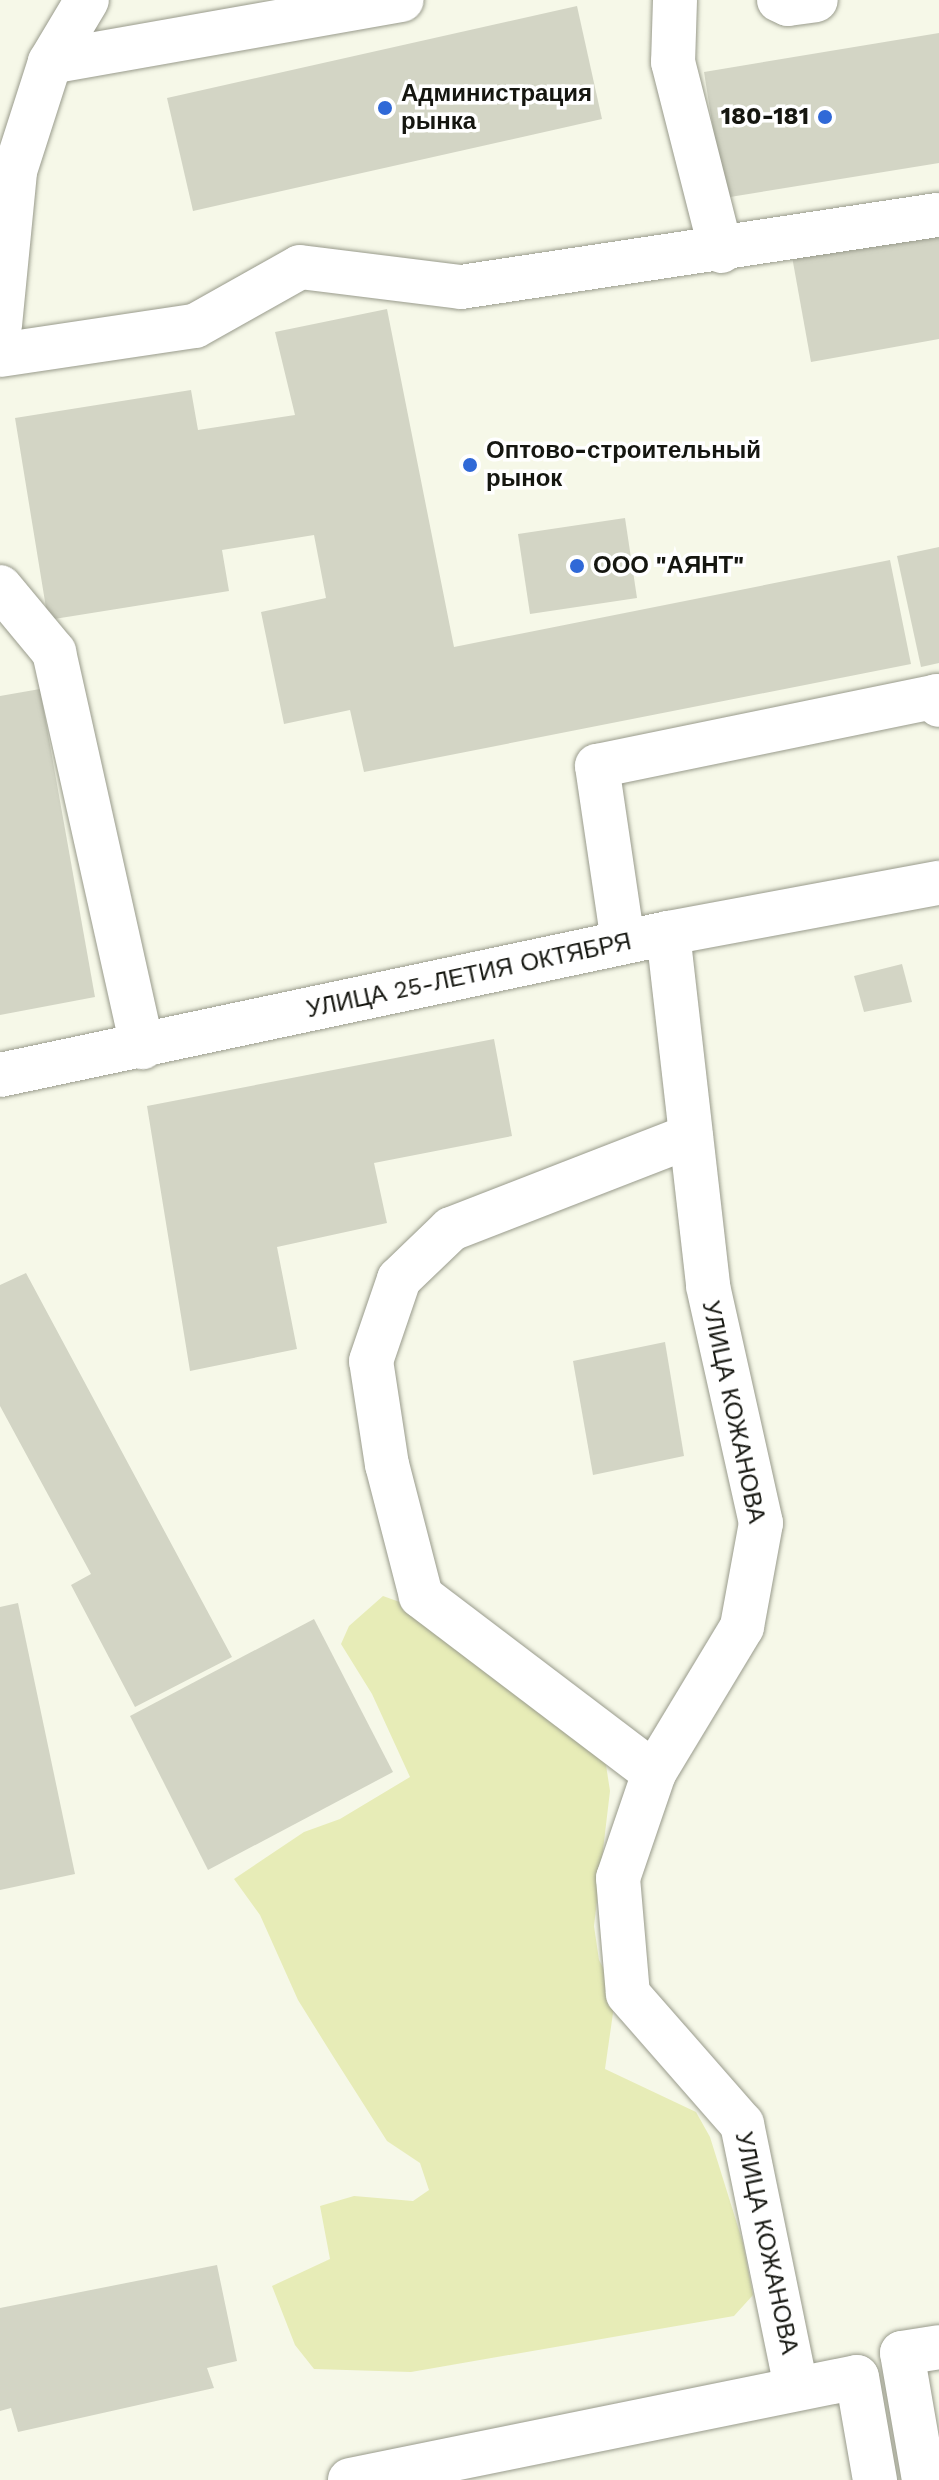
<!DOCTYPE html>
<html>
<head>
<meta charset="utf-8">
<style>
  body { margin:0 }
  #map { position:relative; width:939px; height:2480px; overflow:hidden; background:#f6f8e8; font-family:"Work Sans",sans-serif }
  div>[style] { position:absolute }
  .green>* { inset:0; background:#e7ecb7 }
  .building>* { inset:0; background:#d3d5c5 }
  .roads { filter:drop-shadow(0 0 2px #999b8c) drop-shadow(0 0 2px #999b8c) }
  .minor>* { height:44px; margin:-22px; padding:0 22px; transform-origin:22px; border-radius:22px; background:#fff }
  .dots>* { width:22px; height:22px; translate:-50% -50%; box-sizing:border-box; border:4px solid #fff; border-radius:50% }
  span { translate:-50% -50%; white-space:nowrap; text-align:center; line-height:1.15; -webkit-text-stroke:7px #fff; paint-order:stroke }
  .poi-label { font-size:24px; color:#151610; font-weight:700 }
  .left { translate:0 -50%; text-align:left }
  .right { translate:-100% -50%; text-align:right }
  .street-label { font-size:24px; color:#151610 }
</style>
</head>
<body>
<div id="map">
  <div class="green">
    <i style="clip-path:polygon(383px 1596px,419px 1609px,590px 1731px,606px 1765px,610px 1791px,594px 1926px,599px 1960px,616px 1992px,605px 2069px,696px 2112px,710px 2137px,743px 2243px,753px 2295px,734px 2316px,411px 2372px,314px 2369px,295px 2345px,272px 2286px,330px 2259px,320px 2206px,354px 2196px,413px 2201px,429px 2190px,420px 2163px,387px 2141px,331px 2053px,298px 2000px,260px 1915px,234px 1879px,304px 1832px,340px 1819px,410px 1777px,372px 1694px,341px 1644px,349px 1626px)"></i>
  </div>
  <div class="building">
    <i style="clip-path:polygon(577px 6px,602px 119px,193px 211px,167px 98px)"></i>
    <i style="clip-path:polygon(939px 33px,939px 163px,724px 198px,704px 72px)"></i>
    <i style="clip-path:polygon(939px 225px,939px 339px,811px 362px,791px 251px)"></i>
    <i style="clip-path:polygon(387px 309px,454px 647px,890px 560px,911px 664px,364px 772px,350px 710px,284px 724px,261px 612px,326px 598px,314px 535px,222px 550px,229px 591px,48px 620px,15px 418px,191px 390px,198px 430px,295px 415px,275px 332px)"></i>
    <i style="clip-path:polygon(625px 518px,637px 598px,530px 614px,518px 534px)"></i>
    <i style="clip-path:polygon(939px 547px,939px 663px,921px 667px,897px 556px)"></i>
    <i style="clip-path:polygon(40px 689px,95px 997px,0 1015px,0 696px)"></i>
    <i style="clip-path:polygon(902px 964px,912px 1002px,864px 1012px,854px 976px)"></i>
    <i style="clip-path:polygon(494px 1039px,512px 1136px,374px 1163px,387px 1223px,277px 1247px,297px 1349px,190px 1371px,147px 1106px)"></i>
    <i style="clip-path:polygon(26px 1273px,232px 1657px,135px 1707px,71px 1585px,91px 1574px,0 1406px,0 1285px)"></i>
    <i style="clip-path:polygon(665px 1342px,684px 1456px,593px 1475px,573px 1361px)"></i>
    <i style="clip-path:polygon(18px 1603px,75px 1874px,0 1890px,0 1607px)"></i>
    <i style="clip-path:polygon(314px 1619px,393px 1772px,208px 1870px,130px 1716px)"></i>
    <i style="clip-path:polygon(217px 2265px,237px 2361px,207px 2368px,214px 2388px,18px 2432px,11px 2408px,0 2411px,0 2308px)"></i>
  </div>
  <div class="roads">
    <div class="minor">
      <i style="left:675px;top:0;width:62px;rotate:91.8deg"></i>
      <i style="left:673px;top:62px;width:195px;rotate:75.7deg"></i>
      <i style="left:779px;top:0;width:10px;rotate:24deg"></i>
      <i style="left:788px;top:4px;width:28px;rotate:-8deg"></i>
      <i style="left:50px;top:62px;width:357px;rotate:-10deg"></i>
      <i style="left:0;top:325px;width:155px;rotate:-84.4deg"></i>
      <i style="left:15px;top:171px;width:114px;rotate:-72.2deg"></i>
      <i style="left:50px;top:62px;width:72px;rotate:-59.2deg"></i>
      <i style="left:0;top:355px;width:197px;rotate:-8.5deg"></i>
      <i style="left:195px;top:326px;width:120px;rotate:-29.3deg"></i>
      <i style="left:300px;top:267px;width:162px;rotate:7.1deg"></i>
      <i style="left:461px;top:287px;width:483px;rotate:-8.6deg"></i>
      <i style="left:0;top:587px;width:85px;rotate:50.3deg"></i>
      <i style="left:54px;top:652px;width:405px;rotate:77.4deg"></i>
      <i style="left:668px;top:933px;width:355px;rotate:83.5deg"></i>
      <i style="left:708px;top:1286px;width:243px;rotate:77.4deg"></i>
      <i style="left:761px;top:1523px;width:106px;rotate:100.4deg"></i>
      <i style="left:742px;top:1627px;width:170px;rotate:121.1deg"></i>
      <i style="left:654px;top:1773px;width:111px;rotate:108.9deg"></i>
      <i style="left:618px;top:1878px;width:116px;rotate:85.1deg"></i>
      <i style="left:628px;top:1994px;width:173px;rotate:48.8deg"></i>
      <i style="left:742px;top:2124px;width:269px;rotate:78.4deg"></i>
      <i style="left:623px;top:942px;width:178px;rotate:-98.4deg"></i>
      <i style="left:597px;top:766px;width:347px;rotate:-11.6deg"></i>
      <i style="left:937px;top:696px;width:9px;rotate:77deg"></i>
      <i style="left:0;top:1075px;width:683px;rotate:-12deg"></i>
      <i style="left:668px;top:933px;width:276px;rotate:-10.5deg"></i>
      <i style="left:654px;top:1773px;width:293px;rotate:-142.8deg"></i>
      <i style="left:421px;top:1596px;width:135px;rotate:-104.5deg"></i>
      <i style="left:387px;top:1465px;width:105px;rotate:-98.7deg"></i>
      <i style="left:371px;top:1361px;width:87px;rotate:-71.1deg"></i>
      <i style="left:399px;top:1279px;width:72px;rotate:-43.9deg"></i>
      <i style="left:451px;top:1229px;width:257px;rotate:-21.2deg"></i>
      <i style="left:350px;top:2480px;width:517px;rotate:-11.48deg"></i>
      <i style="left:857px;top:2377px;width:105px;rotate:80.1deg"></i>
      <i style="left:924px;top:2480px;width:129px;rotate:-99.8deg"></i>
      <i style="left:902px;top:2353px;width:37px;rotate:-9deg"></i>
    </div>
  </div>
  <div class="dots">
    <i style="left:385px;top:108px;background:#3069d7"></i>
    <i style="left:825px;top:117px;background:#3069d7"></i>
    <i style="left:470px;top:465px;background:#3069d7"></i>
    <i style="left:577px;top:566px;background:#3069d7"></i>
  </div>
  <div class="poi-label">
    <span class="left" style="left:401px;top:108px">Администрация<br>рынка</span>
    <span class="right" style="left:809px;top:117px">180-181</span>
    <span class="left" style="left:486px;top:465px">Оптово-строительный<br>рынок</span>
    <span class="left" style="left:593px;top:566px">ООО "АЯНТ"</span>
  </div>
  <div class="street-label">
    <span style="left:469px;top:976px;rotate:-12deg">УЛИЦА 25-ЛЕТИЯ ОКТЯБРЯ</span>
    <span style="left:733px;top:1412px;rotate:78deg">УЛИЦА КОЖАНОВА</span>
    <span style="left:766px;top:2243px;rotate:78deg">УЛИЦА КОЖАНОВА</span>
  </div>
</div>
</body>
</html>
